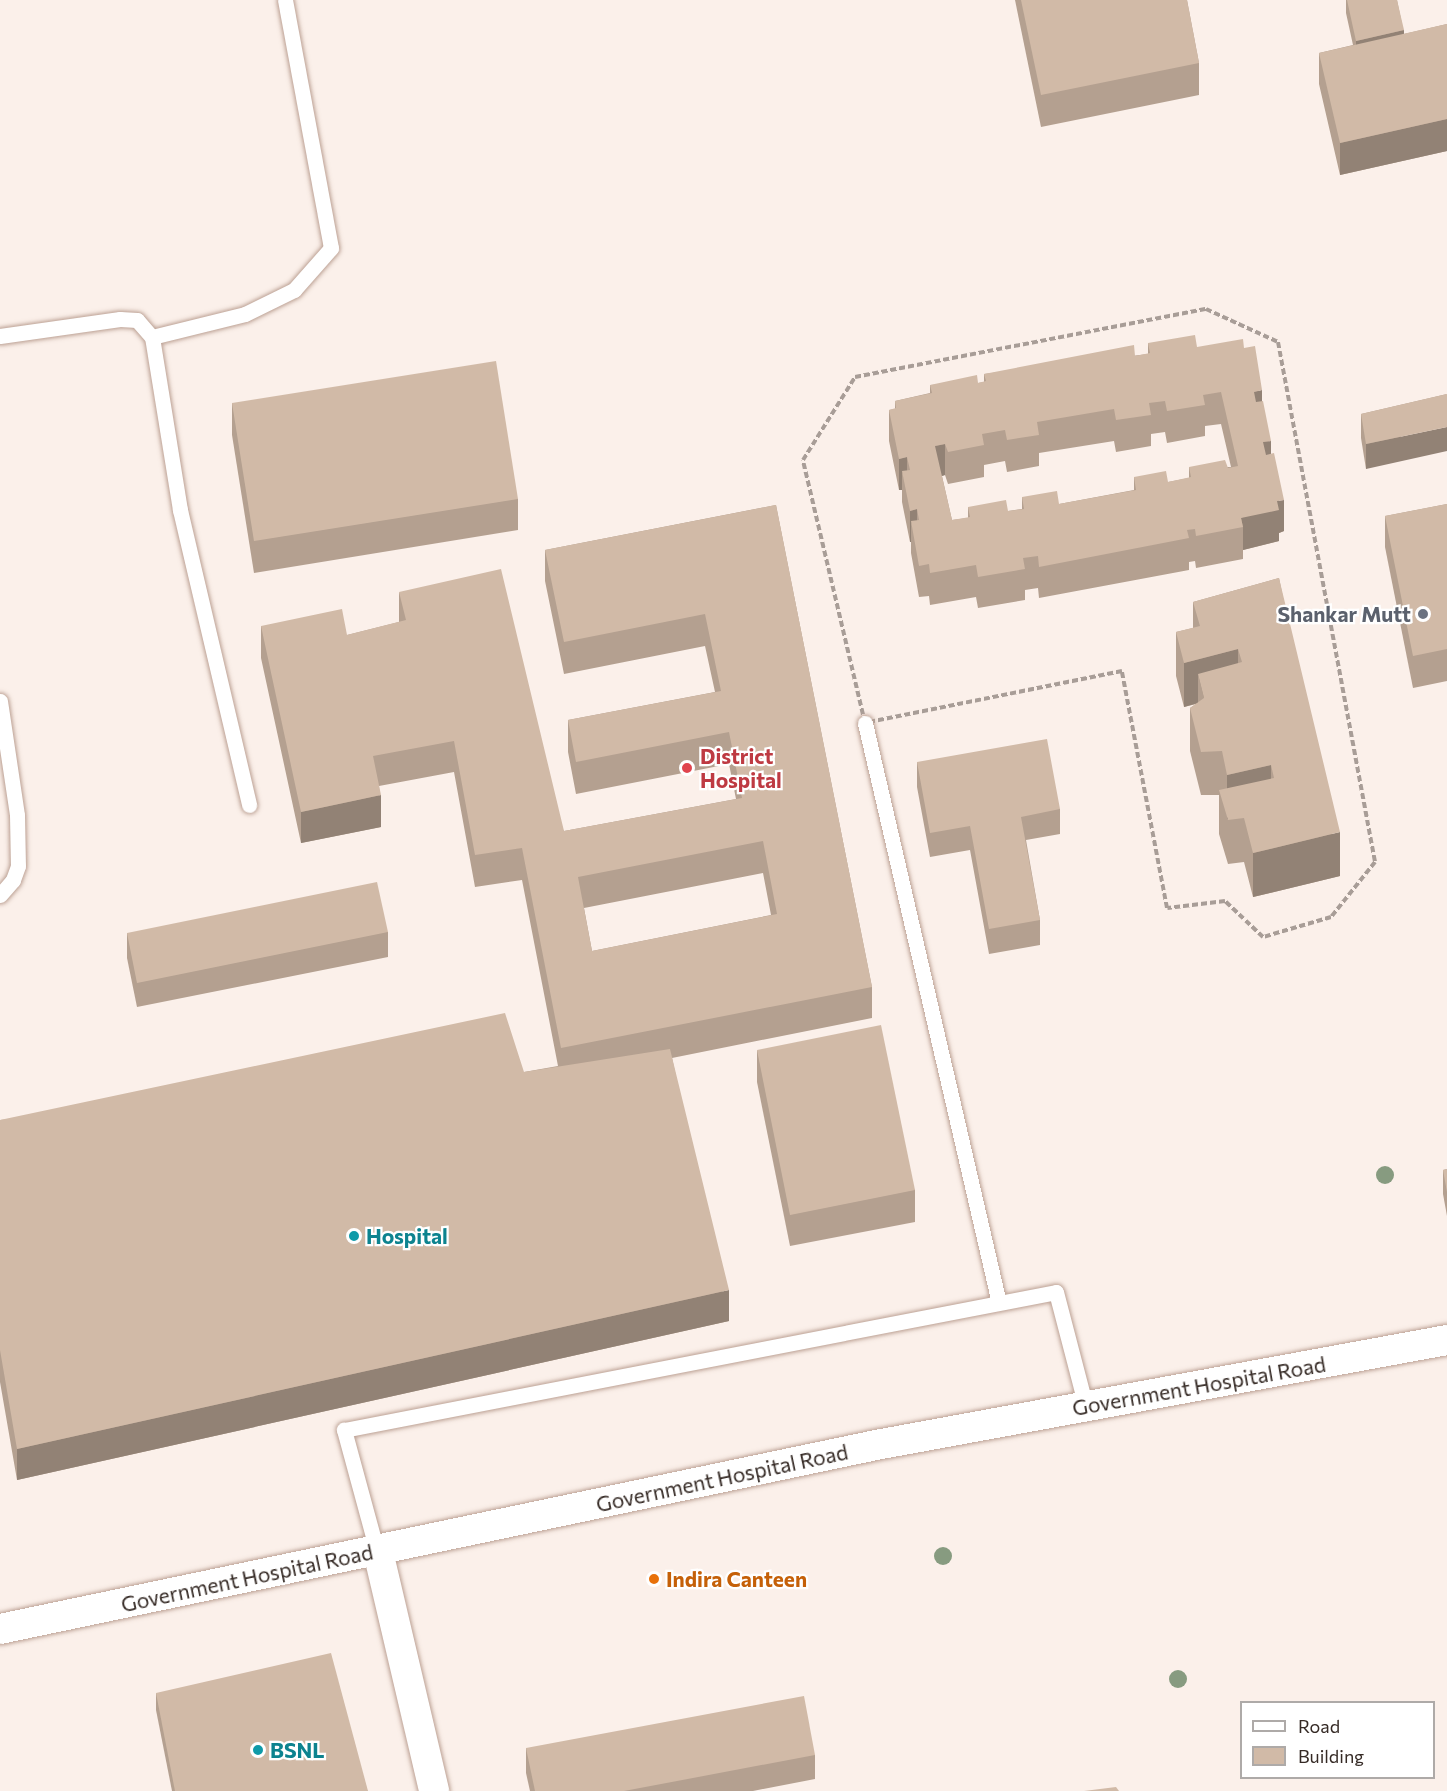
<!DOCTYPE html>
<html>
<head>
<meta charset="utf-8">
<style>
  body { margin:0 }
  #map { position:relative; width:1447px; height:1791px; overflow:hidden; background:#fbf0ea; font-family:Commissioner,sans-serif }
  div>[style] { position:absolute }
  .path>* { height:4px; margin-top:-2px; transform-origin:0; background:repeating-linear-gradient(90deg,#a89d97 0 6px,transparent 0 9px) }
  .roads { filter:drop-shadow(0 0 2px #bca194) drop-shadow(0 0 2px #bca194) }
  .lane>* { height:15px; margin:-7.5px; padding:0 7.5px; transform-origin:7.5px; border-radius:7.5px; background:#fff }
  .street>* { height:30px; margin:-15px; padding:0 15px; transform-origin:15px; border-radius:15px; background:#fff }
  .trees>* { width:18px; height:18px; margin:-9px; border-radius:50%; background:#879b80 }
  .wall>* { inset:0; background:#b4a090 }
  .shaded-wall>* { inset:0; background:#928275 }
  .building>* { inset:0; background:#d1baa7 }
  .dots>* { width:16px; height:16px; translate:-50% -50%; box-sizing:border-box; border:3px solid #fff; border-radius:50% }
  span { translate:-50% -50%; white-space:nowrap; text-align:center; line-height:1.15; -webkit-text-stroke:4.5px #fff; paint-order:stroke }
  .worship-label { font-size:21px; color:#5b616d; font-weight:700 }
  .right { translate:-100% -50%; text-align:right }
  .health-label { font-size:21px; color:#be3a42; font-weight:700 }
  .left { translate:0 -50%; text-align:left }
  .culture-label { font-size:21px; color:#0d838f; font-weight:700 }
  .street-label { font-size:21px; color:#352a25 }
  .food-label { font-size:21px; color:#c56008; font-weight:700 }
  .legend { position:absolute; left:1240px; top:1701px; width:195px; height:78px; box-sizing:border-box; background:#fff; border:2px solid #aeaaa8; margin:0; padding:8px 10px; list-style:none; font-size:18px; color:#352a25 }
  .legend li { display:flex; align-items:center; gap:12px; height:30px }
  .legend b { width:30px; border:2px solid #aeaaa8 }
</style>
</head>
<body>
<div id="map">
  <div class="path">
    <i style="left:1206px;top:309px;width:79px;rotate:24.6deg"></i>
    <i style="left:1278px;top:342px;width:529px;rotate:79.43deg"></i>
    <i style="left:1375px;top:862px;width:70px;rotate:128.7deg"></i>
    <i style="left:1331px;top:917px;width:71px;rotate:163.6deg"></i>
    <i style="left:1263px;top:937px;width:52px;rotate:-136.5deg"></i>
    <i style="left:1225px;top:901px;width:58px;rotate:173.1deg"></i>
    <i style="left:1167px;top:908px;width:241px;rotate:-100.8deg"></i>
    <i style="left:1122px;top:671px;width:262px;rotate:168.6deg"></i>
    <i style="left:865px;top:723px;width:270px;rotate:-103.3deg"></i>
    <i style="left:803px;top:460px;width:98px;rotate:-57.9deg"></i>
    <i style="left:855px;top:377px;width:358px;rotate:-11deg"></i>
  </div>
  <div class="roads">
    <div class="lane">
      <i style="left:0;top:336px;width:121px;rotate:-8.1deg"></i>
      <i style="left:120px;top:319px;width:17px;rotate:3deg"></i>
      <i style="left:137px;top:320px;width:23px;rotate:49deg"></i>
      <i style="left:152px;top:337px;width:175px;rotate:80.8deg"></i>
      <i style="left:180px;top:510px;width:303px;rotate:76.8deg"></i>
      <i style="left:152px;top:337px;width:96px;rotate:-13.9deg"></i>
      <i style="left:245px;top:314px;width:55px;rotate:-26.1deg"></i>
      <i style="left:294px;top:290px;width:56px;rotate:-48.6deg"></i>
      <i style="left:331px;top:248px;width:252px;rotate:-100.5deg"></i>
      <i style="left:0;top:701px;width:115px;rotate:81.5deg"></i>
      <i style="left:17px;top:815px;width:51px;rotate:88.9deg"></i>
      <i style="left:18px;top:866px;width:15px;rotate:110deg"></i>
      <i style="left:13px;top:880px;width:20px;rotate:131deg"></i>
      <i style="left:865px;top:723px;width:595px;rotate:76.99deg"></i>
      <i style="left:378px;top:1555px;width:130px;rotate:-105.2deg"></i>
      <i style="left:344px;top:1430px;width:725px;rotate:-10.97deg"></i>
      <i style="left:1056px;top:1292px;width:119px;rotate:75.4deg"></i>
    </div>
    <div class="street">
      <i style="left:380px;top:1560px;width:237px;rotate:76.8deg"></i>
      <i style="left:0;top:1629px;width:895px;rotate:-11.86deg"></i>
      <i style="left:876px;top:1445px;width:581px;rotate:-10.42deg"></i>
    </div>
  </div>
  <div class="trees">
    <i style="left:1385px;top:1175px"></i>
    <i style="left:943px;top:1556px"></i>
    <i style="left:1178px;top:1679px"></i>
  </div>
  <div class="wall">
    <i style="clip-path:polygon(1015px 0,1187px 0,1199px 63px,1199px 95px,1041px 127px)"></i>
    <i style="clip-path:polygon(1346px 0,1397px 0,1404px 34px,1447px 24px,1447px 151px,1340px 175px,1319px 84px,1319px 53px,1353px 45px,1346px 13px)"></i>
    <i style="clip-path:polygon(evenodd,1148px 343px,1197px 347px,1244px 348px,1262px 401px,1284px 531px,1279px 533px,1279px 541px,1243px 550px,1243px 559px,1196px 568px,1195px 561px,1189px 562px,1189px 570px,1039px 598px,1038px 588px,1025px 590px,1025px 600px,978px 608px,976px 597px,930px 605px,929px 596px,919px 597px,911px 553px,911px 542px,910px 542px,902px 502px,902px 490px,899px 490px,889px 441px,889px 410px,895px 409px,895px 401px,930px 393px,930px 385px,978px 383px,984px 382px,984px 374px,1148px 354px,1148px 343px,1221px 424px,1231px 467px,1189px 467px,1189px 478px,1168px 482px,1134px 477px,1134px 490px,1059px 504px,1022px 497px,1022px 509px,1008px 511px,968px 507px,968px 518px,952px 520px,942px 476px,945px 475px,948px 484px,984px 477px,984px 465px,1005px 461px,1007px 472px,1039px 466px,1039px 453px,1114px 441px,1116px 452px,1151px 446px,1151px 434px,1165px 432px,1167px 443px,1205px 436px,1205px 426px,1221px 424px)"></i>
    <i style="clip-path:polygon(1447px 394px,1366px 469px,1361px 438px,1361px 414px)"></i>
    <i style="clip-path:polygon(232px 403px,518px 499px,518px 530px,254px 573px,232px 435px)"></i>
    <i style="clip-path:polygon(1447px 504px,1447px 681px,1413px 688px,1385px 547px,1385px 516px)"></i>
    <i style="clip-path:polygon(evenodd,776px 505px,872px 987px,872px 1018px,672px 1058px,729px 1321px,17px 1480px,0 1382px,0 1120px,524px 1072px,558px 1066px,522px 880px,475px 887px,454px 772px,379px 786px,381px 827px,301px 843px,261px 658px,261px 626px,347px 635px,399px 622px,399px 592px,564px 831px,736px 799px,729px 764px,576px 794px,568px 752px,568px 720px,715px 692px,705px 646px,564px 674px,545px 581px,545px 550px,776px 505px,763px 873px,771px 915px,592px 951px,584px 908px,763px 873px)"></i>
    <i style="clip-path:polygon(1279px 578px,1340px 876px,1253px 897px,1244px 862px,1228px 864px,1219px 834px,1219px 795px,1201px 795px,1190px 751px,1190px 708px,1196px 704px,1184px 707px,1176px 676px,1176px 632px,1193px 628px,1193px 602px)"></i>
    <i style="clip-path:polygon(917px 762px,1060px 809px,1060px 834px,1026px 840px,1040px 920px,1040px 945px,989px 954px,970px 850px,930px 857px,917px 787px)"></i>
    <i style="clip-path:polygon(388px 932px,388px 957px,137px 1007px,127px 958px,127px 933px)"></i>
    <i style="clip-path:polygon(757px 1050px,915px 1190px,915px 1222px,790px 1246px,757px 1082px)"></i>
    <i style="clip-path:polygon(1447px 1169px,1447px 1216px,1443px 1194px,1443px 1170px)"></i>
    <i style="clip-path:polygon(156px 1693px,368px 1791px,172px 1791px,156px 1710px)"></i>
    <i style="clip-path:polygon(526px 1748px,815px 1755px,815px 1779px,753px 1791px,530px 1791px,526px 1773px)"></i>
  </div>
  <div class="shaded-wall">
    <i style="clip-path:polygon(1404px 30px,1404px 46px,1356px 57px,1356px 41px)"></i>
    <i style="clip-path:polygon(1447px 119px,1447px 151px,1340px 175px,1340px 143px)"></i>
    <i style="clip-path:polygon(1262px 390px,1262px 422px,1254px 423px,1254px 392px)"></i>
    <i style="clip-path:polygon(1447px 427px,1447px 451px,1366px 469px,1366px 444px)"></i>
    <i style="clip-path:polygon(1271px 441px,1271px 472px,1263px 474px,1263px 442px)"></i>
    <i style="clip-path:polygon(945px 444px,945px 475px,935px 478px,935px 446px)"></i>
    <i style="clip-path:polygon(907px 457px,907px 488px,902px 471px,902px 490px,899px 490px,899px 459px)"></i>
    <i style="clip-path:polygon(1284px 500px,1284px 531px,1279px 533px,1279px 541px,1243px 550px,1243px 527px,1241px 518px,1277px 501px)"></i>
    <i style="clip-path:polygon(917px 509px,917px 541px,911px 521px,911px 542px,910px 542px,910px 511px)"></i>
    <i style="clip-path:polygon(1238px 649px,1238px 693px,1204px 698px,1198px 674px,1198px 703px,1184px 707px,1184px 663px)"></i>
    <i style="clip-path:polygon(1271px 765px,1271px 809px,1227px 819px,1227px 775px)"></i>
    <i style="clip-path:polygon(381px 795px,381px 827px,301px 843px,301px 812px)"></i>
    <i style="clip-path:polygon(1340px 832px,1340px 876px,1253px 897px,1253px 853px)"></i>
    <i style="clip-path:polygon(729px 1290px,729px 1321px,17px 1480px,17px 1449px)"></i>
  </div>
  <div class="building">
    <i style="clip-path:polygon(1021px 0,1187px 0,1199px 63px,1041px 95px)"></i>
    <i style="clip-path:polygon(1347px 0,1397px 0,1404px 30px,1356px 41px)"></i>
    <i style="clip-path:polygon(1447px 24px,1447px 119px,1340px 143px,1319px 53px)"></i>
    <i style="clip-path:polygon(evenodd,1195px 335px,1197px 347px,1243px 339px,1244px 348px,1255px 346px,1262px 390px,1254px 392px,1256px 402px,1263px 401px,1271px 441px,1263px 442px,1266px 455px,1274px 453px,1284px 500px,1277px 501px,1279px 510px,1241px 518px,1243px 527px,1196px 536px,1195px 529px,1187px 530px,1189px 538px,1039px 567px,1038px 556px,1023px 558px,1025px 569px,978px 577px,976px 565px,930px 573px,929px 564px,919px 566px,911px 521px,919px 520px,917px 509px,910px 511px,902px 471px,910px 470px,907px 457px,899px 459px,889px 410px,896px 408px,895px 401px,932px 393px,930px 385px,977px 375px,978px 383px,986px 381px,984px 374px,1134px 345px,1135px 356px,1150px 353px,1148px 343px,1195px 335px,1221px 392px,1238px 466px,1228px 468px,1225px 460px,1189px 467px,1191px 477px,1168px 482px,1166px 471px,1134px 477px,1136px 490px,1059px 504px,1057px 491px,1022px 497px,1024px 509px,1008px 511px,1006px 500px,968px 507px,970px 517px,952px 520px,935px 446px,945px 444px,948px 452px,984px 445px,982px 434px,1005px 430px,1007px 440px,1039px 435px,1037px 422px,1114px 409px,1116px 420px,1151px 415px,1149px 403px,1165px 401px,1167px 411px,1205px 405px,1203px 395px,1221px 392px)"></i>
    <i style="clip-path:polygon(496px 361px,518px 499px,254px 541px,232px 403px)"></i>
    <i style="clip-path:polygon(1447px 394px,1447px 427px,1366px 444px,1361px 414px)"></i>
    <i style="clip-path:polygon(1447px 504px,1447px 649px,1413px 656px,1385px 516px)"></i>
    <i style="clip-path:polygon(evenodd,776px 505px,872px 987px,561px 1048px,522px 848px,475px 855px,454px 741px,373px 756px,381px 795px,301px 812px,261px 626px,342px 609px,347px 635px,406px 620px,399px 592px,501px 569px,564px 831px,742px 798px,729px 732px,576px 762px,568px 720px,721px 691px,705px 614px,564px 642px,545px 550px,776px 505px,763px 841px,777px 914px,592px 951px,578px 877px,763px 841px)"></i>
    <i style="clip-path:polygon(1279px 578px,1340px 832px,1253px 853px,1244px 818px,1228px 820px,1219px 790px,1274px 778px,1271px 765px,1227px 775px,1222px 751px,1201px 752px,1190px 708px,1204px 698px,1198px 674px,1242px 662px,1238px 649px,1184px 663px,1176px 632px,1200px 626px,1193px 602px)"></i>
    <i style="clip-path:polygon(1047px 739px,1060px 809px,1021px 817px,1040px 920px,989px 929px,970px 826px,930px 833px,917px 762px)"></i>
    <i style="clip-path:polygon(377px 882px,388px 932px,137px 983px,127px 933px)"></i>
    <i style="clip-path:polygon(505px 1013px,524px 1072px,670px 1049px,729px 1290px,17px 1449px,0 1350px,0 1120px)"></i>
    <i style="clip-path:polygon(881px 1025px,915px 1190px,790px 1215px,757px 1050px)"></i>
    <i style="clip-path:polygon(1447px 1169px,1447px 1192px,1443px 1170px)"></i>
    <i style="clip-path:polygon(331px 1653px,368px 1791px,175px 1791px,156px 1693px)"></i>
    <i style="clip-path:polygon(804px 1696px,815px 1755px,624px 1791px,535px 1791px,526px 1748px)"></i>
    <i style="clip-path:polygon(1116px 1787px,1119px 1791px,1084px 1791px)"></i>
  </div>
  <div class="dots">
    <i style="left:1423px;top:614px;background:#6b7280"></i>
    <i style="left:687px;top:768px;background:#e0444e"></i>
    <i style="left:354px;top:1236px;background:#0f9aa8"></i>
    <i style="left:654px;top:1579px;background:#e8710a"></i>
    <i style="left:258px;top:1750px;background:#0f9aa8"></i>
  </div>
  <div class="worship-label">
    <span class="right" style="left:1411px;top:614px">Shankar Mutt</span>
  </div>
  <div class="health-label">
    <span class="left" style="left:700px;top:768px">District<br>Hospital</span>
  </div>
  <div class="culture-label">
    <span class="left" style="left:366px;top:1236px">Hospital</span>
    <span class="left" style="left:270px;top:1750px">BSNL</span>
  </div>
  <div class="street-label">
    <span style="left:1199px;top:1386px;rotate:-10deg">Government Hospital Road</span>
    <span style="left:722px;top:1478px;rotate:-12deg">Government Hospital Road</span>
    <span style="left:247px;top:1578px;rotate:-12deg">Government Hospital Road</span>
  </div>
  <div class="food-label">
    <span class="left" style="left:666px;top:1579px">Indira Canteen</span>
  </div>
  <ul class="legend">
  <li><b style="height:8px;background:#fff"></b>Road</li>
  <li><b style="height:16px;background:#d1baa7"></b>Building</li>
  </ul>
</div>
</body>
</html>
